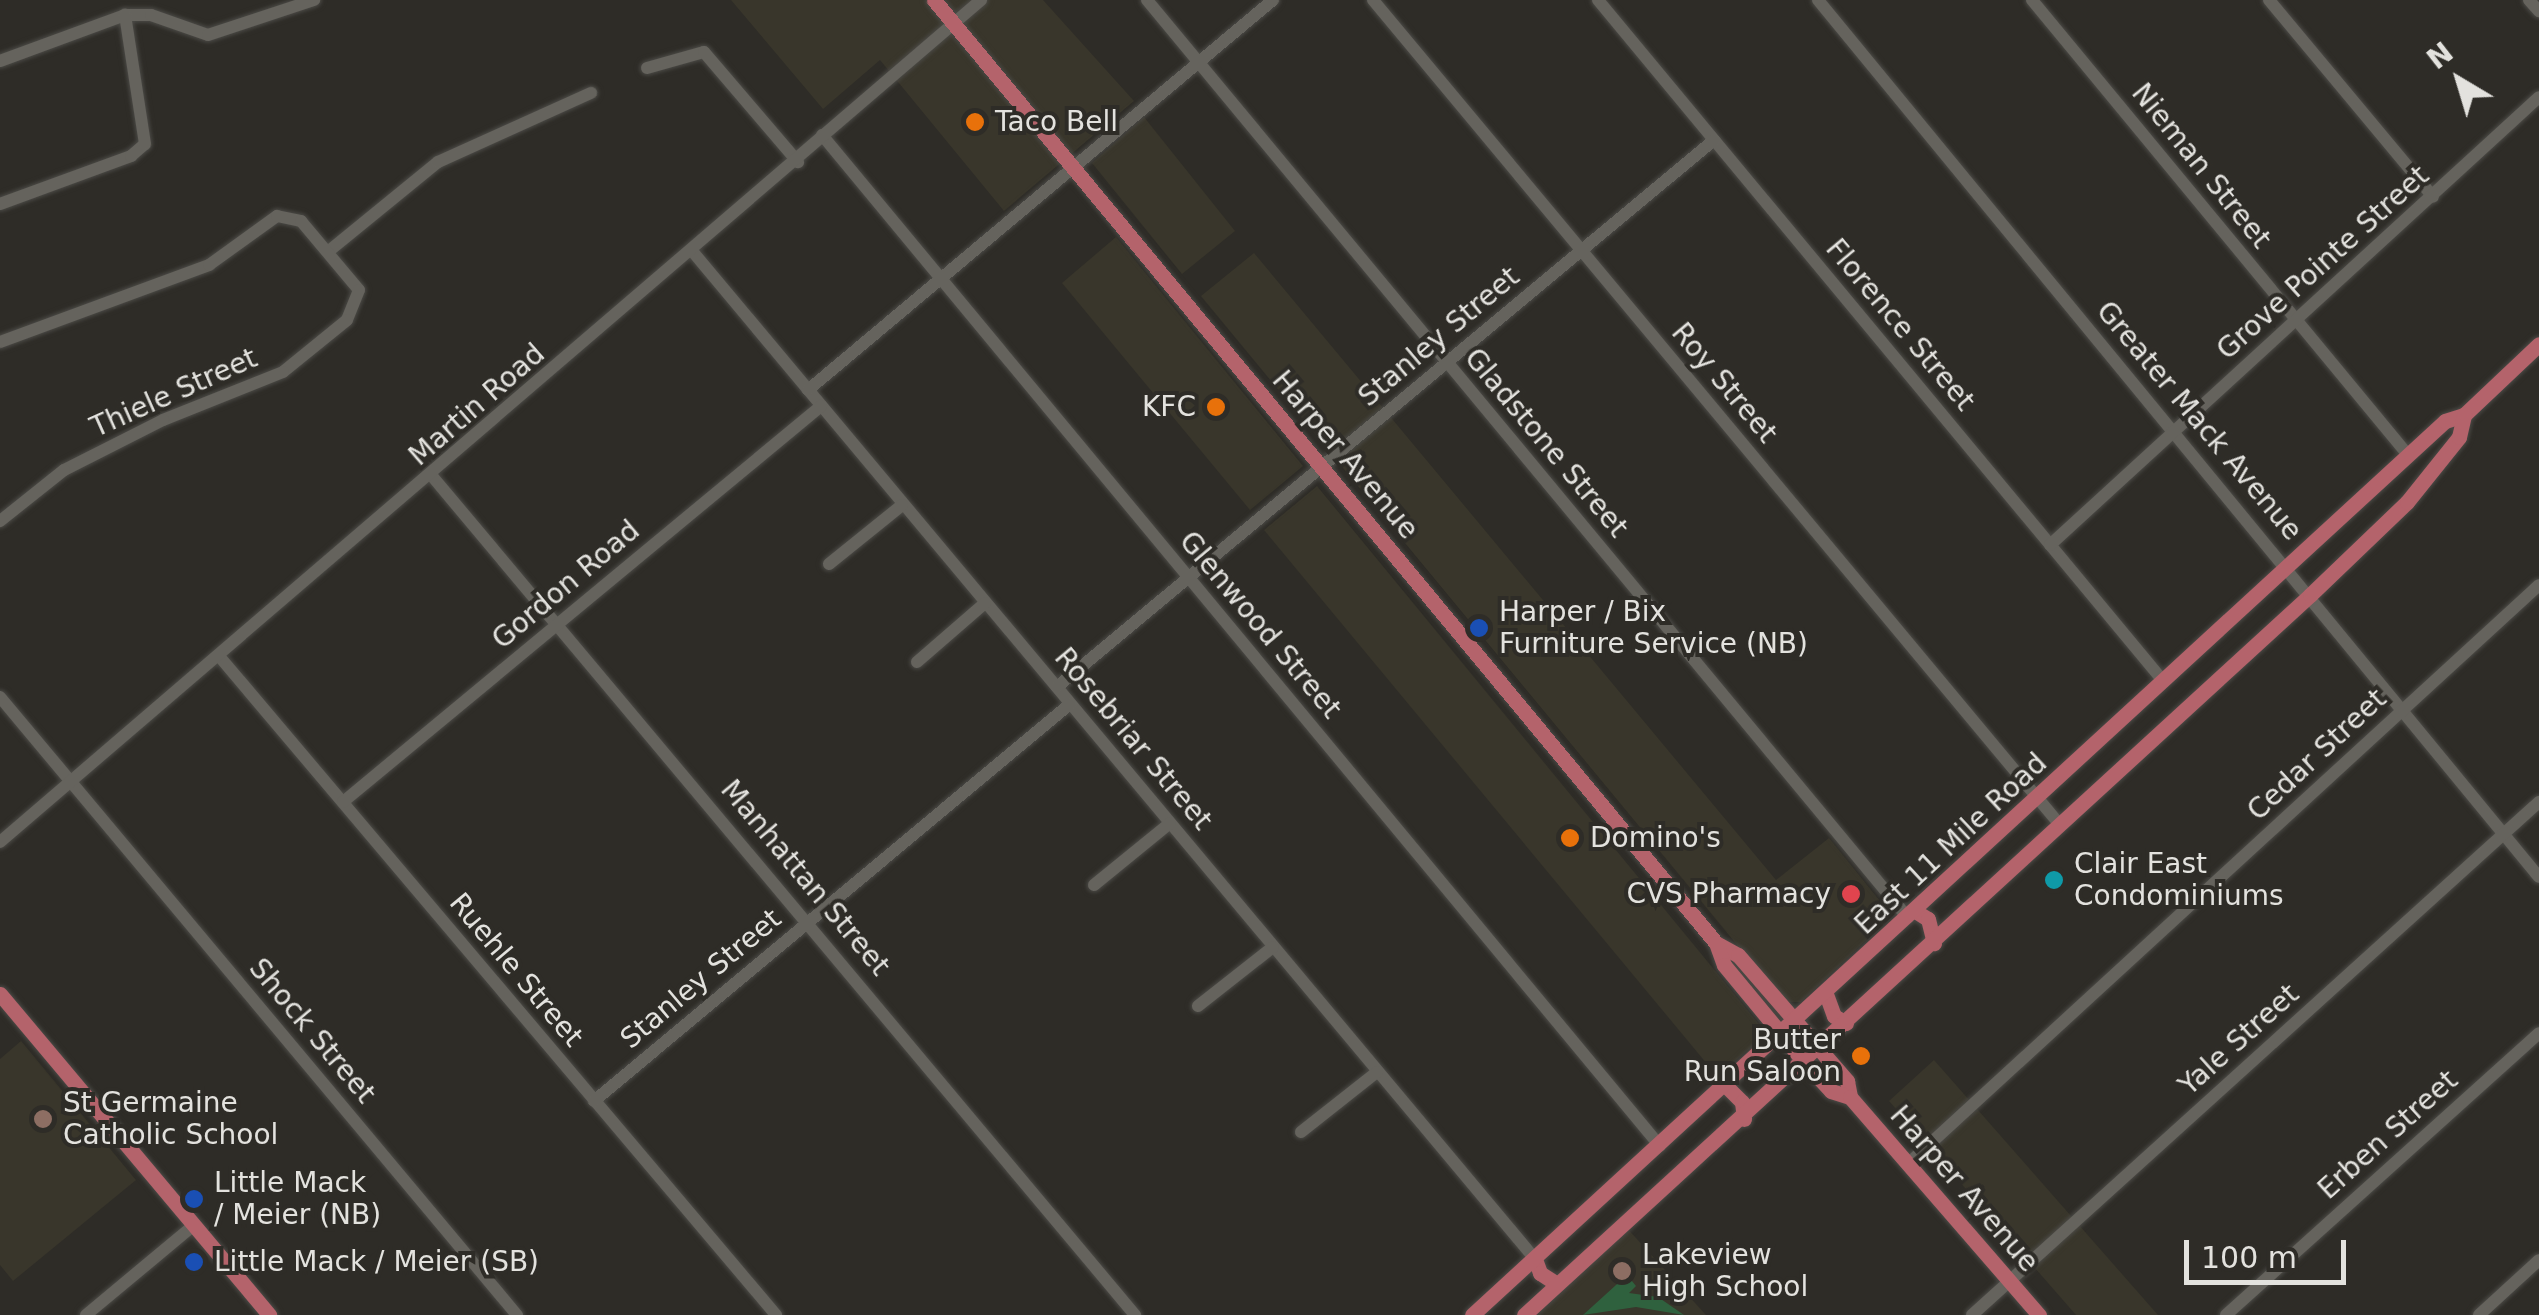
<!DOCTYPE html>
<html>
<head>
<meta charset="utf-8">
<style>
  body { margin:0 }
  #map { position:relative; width:2539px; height:1315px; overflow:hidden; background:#2e2c27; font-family:"DejaVu Sans",sans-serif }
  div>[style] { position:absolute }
  .built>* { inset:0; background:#39362b }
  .green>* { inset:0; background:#2f613e }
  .roads { filter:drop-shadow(0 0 2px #4b4a46) drop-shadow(0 0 2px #4b4a46) }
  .minor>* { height:12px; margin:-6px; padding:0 6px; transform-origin:6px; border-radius:6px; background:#65635d }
  .major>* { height:15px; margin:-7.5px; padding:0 7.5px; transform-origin:7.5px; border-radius:7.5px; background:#b4636b }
  .dots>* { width:28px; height:28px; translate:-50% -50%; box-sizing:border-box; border:5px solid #2e2c27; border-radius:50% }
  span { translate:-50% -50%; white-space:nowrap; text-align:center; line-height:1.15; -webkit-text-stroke:8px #2e2c27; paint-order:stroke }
  .poi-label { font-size:28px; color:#e3e2de }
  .left { translate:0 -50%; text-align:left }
  .right { translate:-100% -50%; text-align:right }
  .street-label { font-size:28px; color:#e3e2de }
  .north { position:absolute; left:2409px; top:30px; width:100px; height:100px; -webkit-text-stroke:8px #2e2c27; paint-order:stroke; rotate:322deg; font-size:28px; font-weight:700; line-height:40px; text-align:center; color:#e3e2de }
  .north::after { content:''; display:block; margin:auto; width:35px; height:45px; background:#e3e2de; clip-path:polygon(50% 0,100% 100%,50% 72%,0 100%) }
  .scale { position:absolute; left:2184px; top:1240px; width:162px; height:45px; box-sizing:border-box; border:5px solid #e3e2de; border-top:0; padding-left:12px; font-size:30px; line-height:35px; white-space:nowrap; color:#e3e2de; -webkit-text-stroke:8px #2e2c27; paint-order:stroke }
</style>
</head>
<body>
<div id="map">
  <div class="built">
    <i style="clip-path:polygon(731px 0,1043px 0,1134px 101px,1004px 211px,880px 60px,823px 109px)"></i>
    <i style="clip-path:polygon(1144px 117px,1235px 231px,1182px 274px,1092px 163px)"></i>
    <i style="clip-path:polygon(1116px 237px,1303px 466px,1250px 510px,1062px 283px)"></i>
    <i style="clip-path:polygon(1254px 253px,1776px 880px,1829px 838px,1884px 906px,1886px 921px,1801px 1002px,1787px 1002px,1752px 963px,1201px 296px)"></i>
    <i style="clip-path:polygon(1317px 486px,1767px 1034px,1717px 1076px,1264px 530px)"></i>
    <i style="clip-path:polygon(21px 1041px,136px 1180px,13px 1281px,0 1265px,0 1059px)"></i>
    <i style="clip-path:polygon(1934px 1060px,2158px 1315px,2076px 1315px,1889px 1101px)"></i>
    <i style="clip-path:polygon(1626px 1227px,1706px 1315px,1529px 1315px)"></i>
  </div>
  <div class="green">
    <i style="clip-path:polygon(1627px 1275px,1636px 1286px,1629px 1293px,1658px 1297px,1684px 1315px,1636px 1307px,1583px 1315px)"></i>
  </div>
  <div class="roads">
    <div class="minor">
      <i style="left:1147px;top:0;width:1192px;rotate:50.34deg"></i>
      <i style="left:1373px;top:0;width:1074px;rotate:50.21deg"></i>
      <i style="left:1598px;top:0;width:886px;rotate:50.31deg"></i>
      <i style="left:1818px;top:0;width:1135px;rotate:50.58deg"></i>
      <i style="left:2032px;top:0;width:590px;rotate:50.43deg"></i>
      <i style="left:2269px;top:0;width:256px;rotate:50.2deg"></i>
      <i style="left:2529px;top:0;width:15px;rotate:48deg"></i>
      <i style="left:0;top:61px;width:133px;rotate:-20.2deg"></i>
      <i style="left:125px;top:15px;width:26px"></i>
      <i style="left:151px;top:15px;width:60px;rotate:19.3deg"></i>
      <i style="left:208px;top:35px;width:112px;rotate:-18.3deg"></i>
      <i style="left:647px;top:68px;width:59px;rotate:-15.7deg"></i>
      <i style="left:704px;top:52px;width:145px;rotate:49.5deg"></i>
      <i style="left:822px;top:135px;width:1313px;rotate:50.35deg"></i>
      <i style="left:0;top:204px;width:140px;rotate:-20.1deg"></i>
      <i style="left:131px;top:156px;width:18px;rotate:-41deg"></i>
      <i style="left:145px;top:144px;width:131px;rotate:-98.8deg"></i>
      <i style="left:330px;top:250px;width:139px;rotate:-39.2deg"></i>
      <i style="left:438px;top:162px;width:168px;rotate:-24.3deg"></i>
      <i style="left:693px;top:252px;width:1313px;rotate:50.1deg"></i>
      <i style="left:0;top:342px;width:223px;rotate:-20.2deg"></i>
      <i style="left:209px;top:265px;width:84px;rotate:-35.8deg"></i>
      <i style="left:277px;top:216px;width:25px;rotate:12deg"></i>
      <i style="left:301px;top:221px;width:90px;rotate:50deg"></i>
      <i style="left:359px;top:290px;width:32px;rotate:112deg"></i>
      <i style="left:347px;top:320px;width:82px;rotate:140.9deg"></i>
      <i style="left:283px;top:372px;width:129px;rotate:158.2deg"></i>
      <i style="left:163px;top:420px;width:111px;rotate:153.2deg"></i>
      <i style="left:64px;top:470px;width:82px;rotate:141.4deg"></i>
      <i style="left:808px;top:390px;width:607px;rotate:-39.99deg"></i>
      <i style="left:432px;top:476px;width:1095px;rotate:50.04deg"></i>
      <i style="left:2050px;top:545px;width:663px;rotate:-42.49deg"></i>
      <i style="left:829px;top:564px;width:94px;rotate:-38.9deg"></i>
      <i style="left:219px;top:656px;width:863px;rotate:49.79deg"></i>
      <i style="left:917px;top:662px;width:90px;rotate:-40.9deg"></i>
      <i style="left:1057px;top:687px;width:855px;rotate:-39.78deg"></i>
      <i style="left:0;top:697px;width:806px;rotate:50.09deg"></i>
      <i style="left:343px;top:802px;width:621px;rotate:-39.64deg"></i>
      <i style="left:0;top:842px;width:1293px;rotate:-40.64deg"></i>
      <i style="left:1094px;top:885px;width:98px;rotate:-39.2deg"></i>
      <i style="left:1198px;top:1006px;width:95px;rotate:-38.2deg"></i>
      <i style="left:594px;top:1101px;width:620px;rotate:-39.83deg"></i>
      <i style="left:1301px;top:1132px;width:97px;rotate:-38.3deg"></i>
      <i style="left:1908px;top:1164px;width:856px;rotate:-42.54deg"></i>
      <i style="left:86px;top:1315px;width:141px;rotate:-39.8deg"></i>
      <i style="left:1972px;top:1315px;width:765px;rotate:-42.14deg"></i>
      <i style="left:2226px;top:1315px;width:421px;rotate:-42deg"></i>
      <i style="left:2479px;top:1315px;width:81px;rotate:-42.5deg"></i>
    </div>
    <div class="major">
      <i style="left:934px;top:0;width:1225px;rotate:50.33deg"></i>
      <i style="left:1716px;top:943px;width:25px;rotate:29deg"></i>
      <i style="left:1738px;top:955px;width:167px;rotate:49.1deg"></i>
      <i style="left:1847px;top:1081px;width:16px;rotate:79deg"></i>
      <i style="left:1915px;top:911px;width:15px;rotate:32deg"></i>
      <i style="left:1928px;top:919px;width:25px;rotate:76deg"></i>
      <i style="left:1716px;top:943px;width:23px;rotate:70deg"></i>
      <i style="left:1724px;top:965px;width:127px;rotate:50.4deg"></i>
      <i style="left:1805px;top:1063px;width:38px;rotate:47deg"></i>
      <i style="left:1831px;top:1091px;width:20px;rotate:18deg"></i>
      <i style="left:1850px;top:1097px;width:289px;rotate:49.1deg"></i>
      <i style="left:0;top:994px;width:419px;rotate:50deg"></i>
      <i style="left:1826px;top:994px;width:23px;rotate:70deg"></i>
      <i style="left:1834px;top:1016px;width:14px;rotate:30deg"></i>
      <i style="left:1726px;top:1086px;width:23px;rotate:45deg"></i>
      <i style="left:1742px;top:1102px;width:17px;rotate:83deg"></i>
      <i style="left:1535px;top:1259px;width:15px;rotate:70deg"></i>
      <i style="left:1540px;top:1273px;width:20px;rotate:33deg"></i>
      <i style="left:1472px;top:1315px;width:1321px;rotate:-42.58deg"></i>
      <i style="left:2445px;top:421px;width:20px;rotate:-18deg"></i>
      <i style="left:2464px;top:415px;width:103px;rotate:-43.4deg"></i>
      <i style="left:1524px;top:1315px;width:1066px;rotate:-42.49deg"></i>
      <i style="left:2310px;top:595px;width:134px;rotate:-43.8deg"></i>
      <i style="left:2407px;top:502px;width:83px;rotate:-51.3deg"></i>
      <i style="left:2459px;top:437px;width:23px;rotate:-77deg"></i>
    </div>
  </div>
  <div class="dots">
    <i style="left:975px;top:122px;background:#e8710a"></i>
    <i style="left:1216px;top:407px;background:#e8710a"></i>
    <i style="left:1479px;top:628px;background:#1a4fb4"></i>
    <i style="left:1570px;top:838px;background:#e8710a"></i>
    <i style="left:2054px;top:880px;background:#0f9aa8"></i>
    <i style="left:1851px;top:894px;background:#e0444e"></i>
    <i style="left:1861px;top:1056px;background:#e8710a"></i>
    <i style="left:43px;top:1119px;background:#8d6e63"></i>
    <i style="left:194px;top:1199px;background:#1a4fb4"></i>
    <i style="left:194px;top:1262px;background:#1a4fb4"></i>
    <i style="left:1622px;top:1271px;background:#8d6e63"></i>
  </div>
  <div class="poi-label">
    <span class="left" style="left:995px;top:122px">Taco Bell</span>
    <span class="right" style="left:1196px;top:407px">KFC</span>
    <span class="left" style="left:1499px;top:628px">Harper / Bix<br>Furniture Service (NB)</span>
    <span class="left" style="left:1590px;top:838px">Domino's</span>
    <span class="left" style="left:2074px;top:880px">Clair East<br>Condominiums</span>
    <span class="right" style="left:1831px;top:894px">CVS Pharmacy</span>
    <span class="right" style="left:1841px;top:1056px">Butter<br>Run Saloon</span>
    <span class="left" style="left:63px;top:1119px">St Germaine<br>Catholic School</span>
    <span class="left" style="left:214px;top:1199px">Little Mack<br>/ Meier (NB)</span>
    <span class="left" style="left:1642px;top:1271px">Lakeview<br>High School</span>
    <span class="left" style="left:214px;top:1262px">Little Mack / Meier (SB)</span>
  </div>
  <div class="street-label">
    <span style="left:2201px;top:166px;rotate:51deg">Nieman Street</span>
    <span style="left:2323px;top:263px;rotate:-42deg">Grove Pointe Street</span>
    <span style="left:1900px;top:325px;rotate:50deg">Florence Street</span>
    <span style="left:1439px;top:337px;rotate:-40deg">Stanley Street</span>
    <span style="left:1724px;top:383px;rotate:50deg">Roy Street</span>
    <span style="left:174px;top:393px;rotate:-24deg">Thiele Street</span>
    <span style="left:477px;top:405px;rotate:-41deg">Martin Road</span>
    <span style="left:2199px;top:421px;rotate:50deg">Greater Mack Avenue</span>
    <span style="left:1546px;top:443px;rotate:50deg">Gladstone Street</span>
    <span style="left:1345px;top:455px;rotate:50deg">Harper Avenue</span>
    <span style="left:566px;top:585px;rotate:-40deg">Gordon Road</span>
    <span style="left:1260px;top:625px;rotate:50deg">Glenwood Street</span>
    <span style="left:1133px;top:739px;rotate:50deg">Rosebriar Street</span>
    <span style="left:2317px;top:755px;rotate:-43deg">Cedar Street</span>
    <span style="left:1951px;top:844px;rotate:-43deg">East 11 Mile Road</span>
    <span style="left:805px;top:878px;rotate:50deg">Manhattan Street</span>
    <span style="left:516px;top:970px;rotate:50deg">Ruehle Street</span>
    <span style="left:701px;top:979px;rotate:-40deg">Stanley Street</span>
    <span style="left:312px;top:1031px;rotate:50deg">Shock Street</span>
    <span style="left:2239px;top:1040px;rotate:-42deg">Yale Street</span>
    <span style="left:2388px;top:1135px;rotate:-42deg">Erben Street</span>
    <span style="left:1964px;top:1189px;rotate:49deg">Harper Avenue</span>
  </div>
  <div class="north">N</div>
  <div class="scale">100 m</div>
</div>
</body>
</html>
